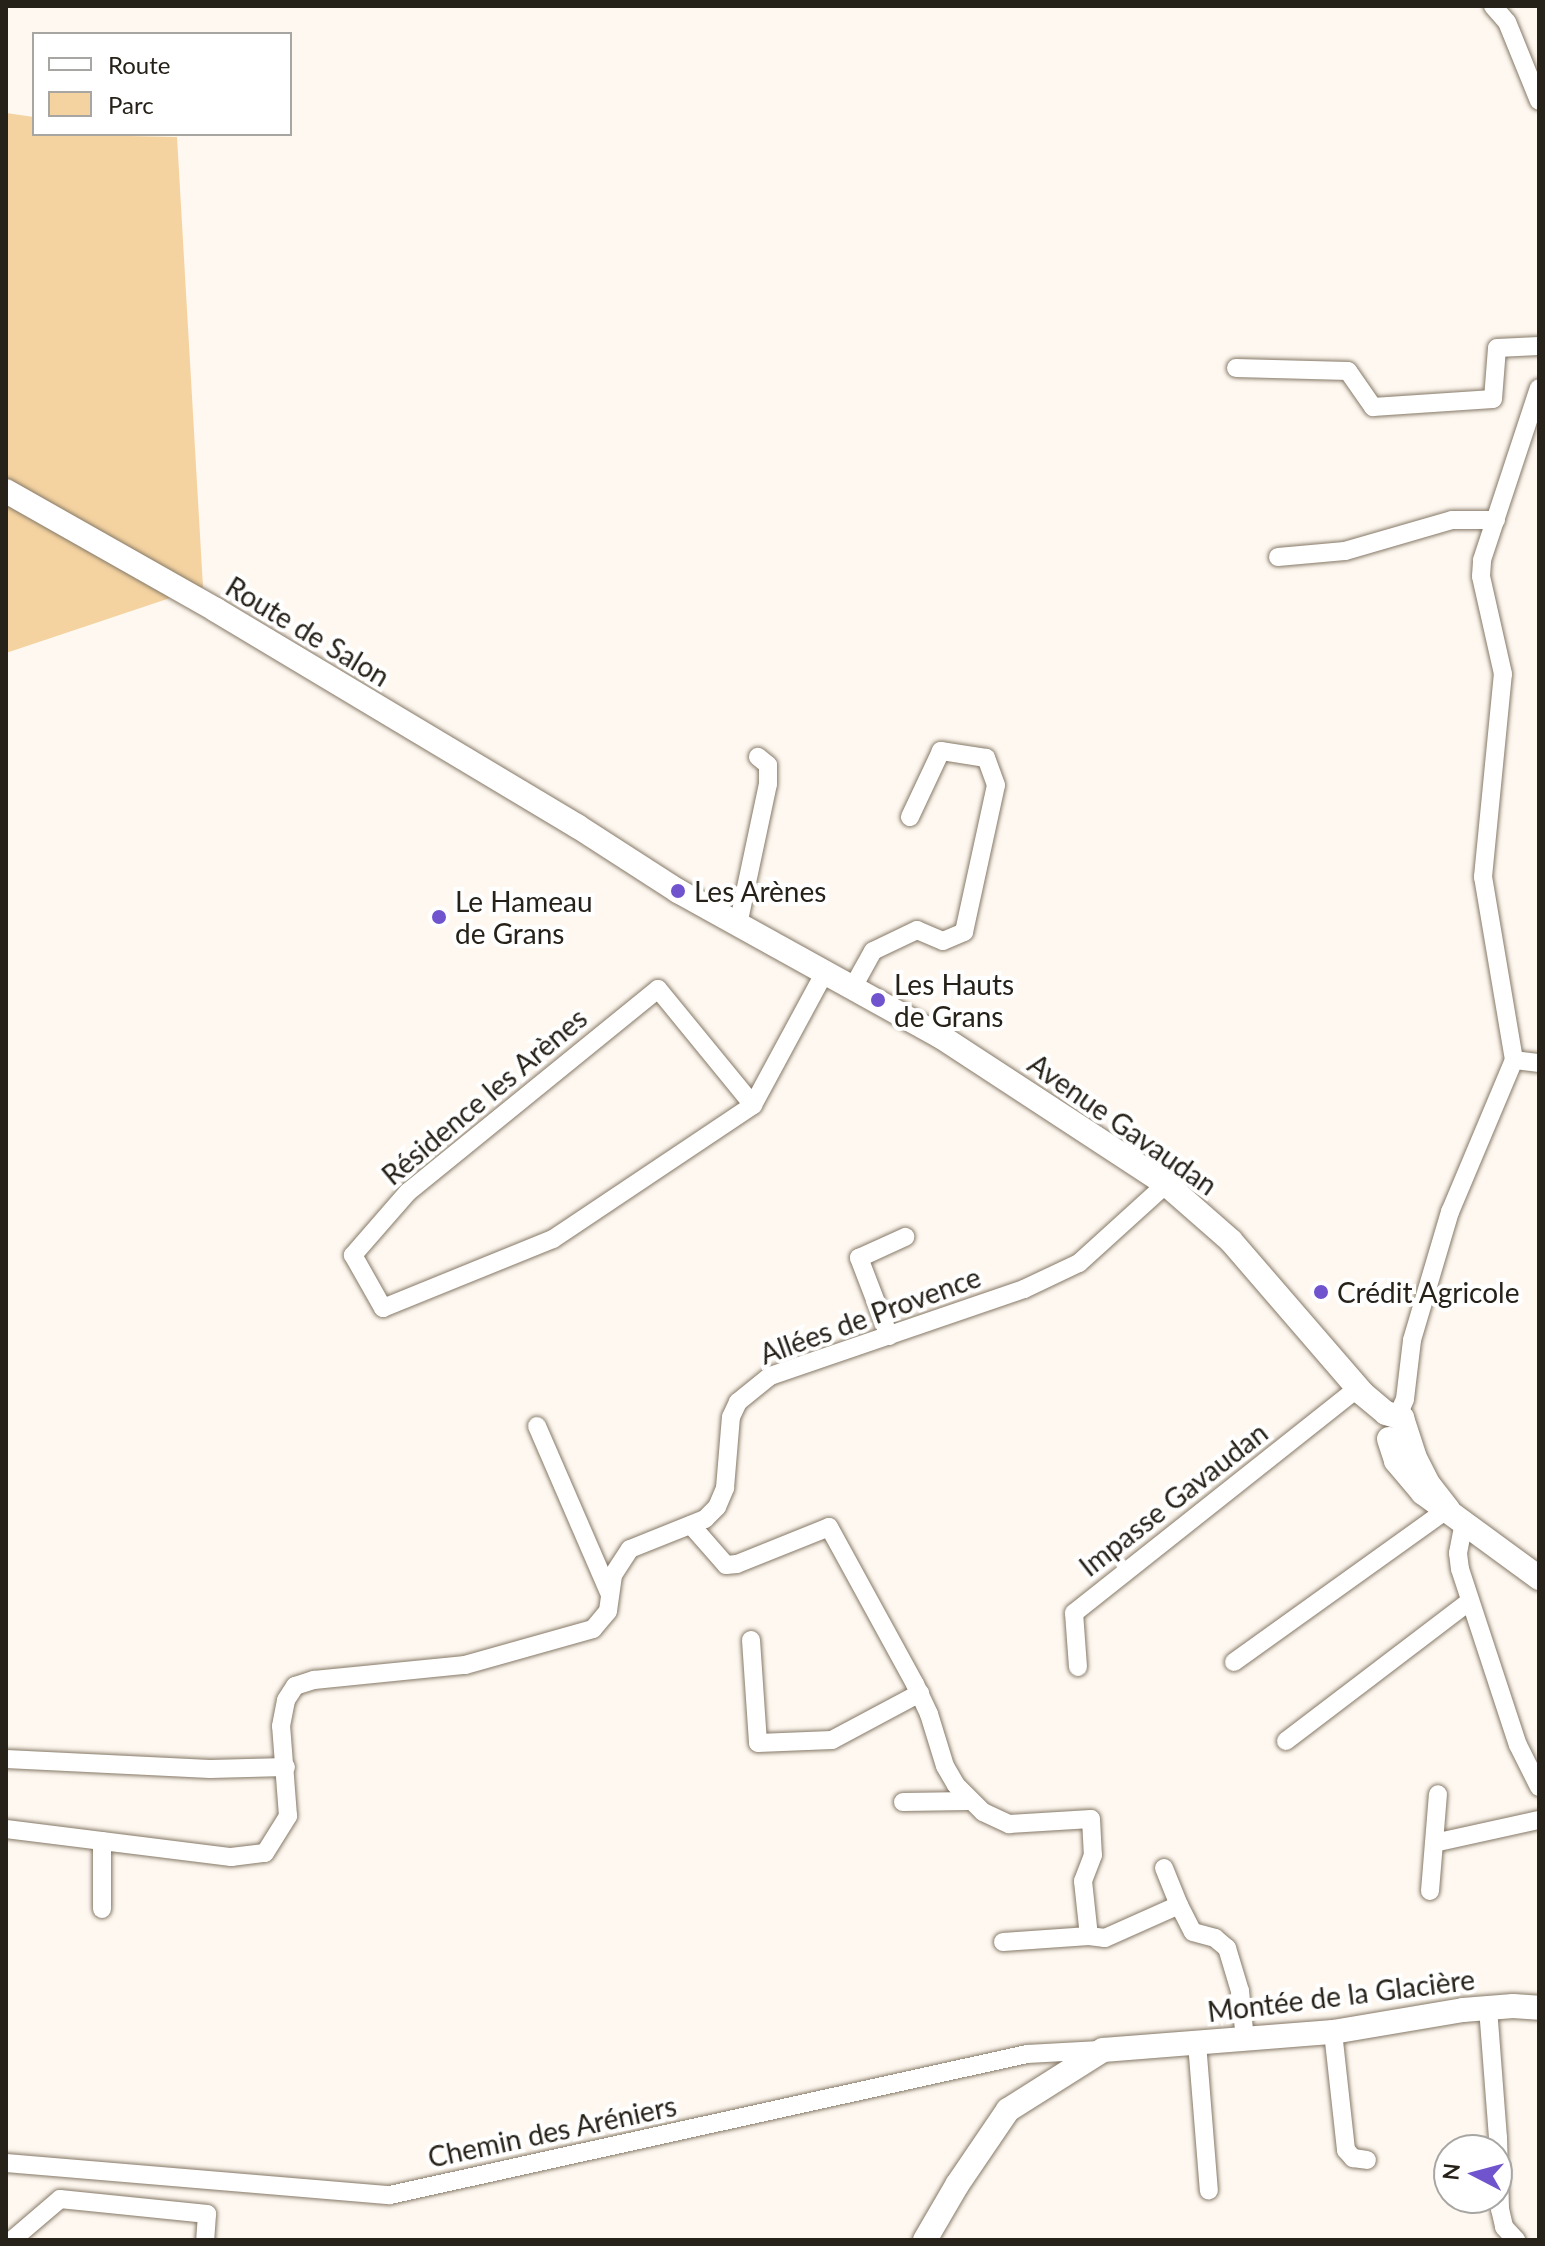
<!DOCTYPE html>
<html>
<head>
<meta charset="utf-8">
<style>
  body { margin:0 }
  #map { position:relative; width:1545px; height:2246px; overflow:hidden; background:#fef8f0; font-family:Lato,sans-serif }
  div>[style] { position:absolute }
  .green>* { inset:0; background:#f4d3a1 }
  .roads { filter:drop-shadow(0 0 2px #857866) drop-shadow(0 0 2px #857866) }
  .street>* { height:18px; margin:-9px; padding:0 9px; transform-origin:9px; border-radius:9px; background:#fff }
  .secondary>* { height:24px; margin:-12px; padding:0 12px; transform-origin:12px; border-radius:12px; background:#fff }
  .dots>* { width:22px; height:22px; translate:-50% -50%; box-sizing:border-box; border:4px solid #fff; border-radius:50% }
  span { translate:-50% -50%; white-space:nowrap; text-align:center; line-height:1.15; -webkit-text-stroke:8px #fff; paint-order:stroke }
  .street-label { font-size:28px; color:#262119 }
  .poi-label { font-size:28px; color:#262119 }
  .left { translate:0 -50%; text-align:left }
  .frame { position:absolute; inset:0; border:8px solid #262119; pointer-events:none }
  .legend { position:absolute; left:32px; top:32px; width:260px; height:104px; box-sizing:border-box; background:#fff; border:2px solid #a8a6a3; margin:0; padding:10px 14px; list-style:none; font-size:24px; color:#262119 }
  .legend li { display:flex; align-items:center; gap:16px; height:40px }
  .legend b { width:40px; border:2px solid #a8a6a3 }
  .north { position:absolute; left:1433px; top:2134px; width:80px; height:80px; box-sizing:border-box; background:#fff; border:2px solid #a8a6a3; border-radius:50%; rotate:276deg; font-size:22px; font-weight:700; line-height:32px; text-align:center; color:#262119 }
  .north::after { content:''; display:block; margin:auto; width:28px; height:36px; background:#7054ce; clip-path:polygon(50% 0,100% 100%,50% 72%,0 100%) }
</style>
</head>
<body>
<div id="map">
  <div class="green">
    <i style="clip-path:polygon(6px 113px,34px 117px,34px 134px,177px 137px,203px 587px,6px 653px)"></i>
  </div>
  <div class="roads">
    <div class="street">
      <i style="left:1493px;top:6px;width:21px;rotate:49deg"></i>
      <i style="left:1507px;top:22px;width:85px;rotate:67.9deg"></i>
      <i style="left:1236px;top:368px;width:112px;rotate:1.5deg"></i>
      <i style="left:1348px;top:371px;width:44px;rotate:55.2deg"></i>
      <i style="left:1373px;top:407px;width:120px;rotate:-3.8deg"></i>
      <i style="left:1493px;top:399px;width:51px;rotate:-85.5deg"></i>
      <i style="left:1497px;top:348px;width:42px;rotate:-2.7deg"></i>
      <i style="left:1278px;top:557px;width:67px;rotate:-5.1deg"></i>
      <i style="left:1345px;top:551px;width:111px;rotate:-16.2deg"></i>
      <i style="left:1452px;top:520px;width:44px"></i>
      <i style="left:738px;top:925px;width:144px;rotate:-78deg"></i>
      <i style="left:768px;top:784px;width:19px;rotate:-90deg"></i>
      <i style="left:768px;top:765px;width:13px;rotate:-141deg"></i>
      <i style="left:853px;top:987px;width:41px;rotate:-60.9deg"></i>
      <i style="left:873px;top:951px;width:49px;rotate:-25.5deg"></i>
      <i style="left:917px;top:930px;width:28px;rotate:23deg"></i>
      <i style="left:943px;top:941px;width:23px;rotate:-23deg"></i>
      <i style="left:964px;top:932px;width:150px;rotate:-77.7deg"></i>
      <i style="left:996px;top:785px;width:29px;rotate:-110deg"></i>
      <i style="left:986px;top:758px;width:46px;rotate:-171.2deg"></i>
      <i style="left:941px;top:751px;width:73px;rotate:115.2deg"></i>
      <i style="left:1514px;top:1060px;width:25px;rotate:7deg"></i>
      <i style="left:753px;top:1105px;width:150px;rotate:-129.3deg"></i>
      <i style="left:658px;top:989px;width:322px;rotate:140.9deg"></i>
      <i style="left:408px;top:1192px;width:84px;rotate:131.1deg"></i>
      <i style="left:353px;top:1255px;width:61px;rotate:60.5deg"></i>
      <i style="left:383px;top:1308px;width:183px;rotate:-22.1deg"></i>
      <i style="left:553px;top:1239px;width:241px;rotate:-33.8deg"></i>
      <i style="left:753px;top:1105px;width:151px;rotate:-61.6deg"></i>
      <i style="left:889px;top:1336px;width:84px;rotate:-111deg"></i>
      <i style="left:859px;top:1258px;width:51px;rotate:-24.5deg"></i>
      <i style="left:1398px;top:1415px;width:17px;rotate:-66deg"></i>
      <i style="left:1405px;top:1399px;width:59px;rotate:-83.2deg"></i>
      <i style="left:1412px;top:1340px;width:134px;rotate:-73.5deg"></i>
      <i style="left:1450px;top:1212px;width:165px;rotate:-67.2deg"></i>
      <i style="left:1514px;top:1060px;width:186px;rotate:-99.6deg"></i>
      <i style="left:1483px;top:877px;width:204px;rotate:-84.4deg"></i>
      <i style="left:1503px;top:674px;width:100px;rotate:-102.7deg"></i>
      <i style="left:1481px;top:576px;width:16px;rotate:-86deg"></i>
      <i style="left:1482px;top:560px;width:181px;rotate:-71.7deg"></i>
      <i style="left:537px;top:1426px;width:181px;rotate:66.6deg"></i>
      <i style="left:1464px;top:1522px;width:32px;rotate:101deg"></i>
      <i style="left:1458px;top:1553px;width:16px;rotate:83deg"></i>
      <i style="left:1460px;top:1569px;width:185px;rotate:71.8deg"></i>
      <i style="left:1518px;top:1745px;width:47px;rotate:63.4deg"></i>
      <i style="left:691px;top:1525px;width:53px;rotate:48.8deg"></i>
      <i style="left:726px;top:1565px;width:11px;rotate:-5deg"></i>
      <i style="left:737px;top:1564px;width:99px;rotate:-21.9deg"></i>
      <i style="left:829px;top:1527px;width:179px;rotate:61.3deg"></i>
      <i style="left:915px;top:1684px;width:33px;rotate:65deg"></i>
      <i style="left:929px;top:1714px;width:54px;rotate:72.9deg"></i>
      <i style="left:945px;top:1766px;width:22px;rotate:60deg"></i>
      <i style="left:956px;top:1785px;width:38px;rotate:45deg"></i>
      <i style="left:983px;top:1812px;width:29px;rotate:25deg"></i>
      <i style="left:1009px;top:1824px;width:82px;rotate:-3.5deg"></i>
      <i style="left:1091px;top:1819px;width:36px;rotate:87deg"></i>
      <i style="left:1093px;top:1855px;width:28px;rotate:111deg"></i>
      <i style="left:1083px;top:1881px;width:55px;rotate:83.8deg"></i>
      <i style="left:1089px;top:1936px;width:16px;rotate:7deg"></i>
      <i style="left:1105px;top:1938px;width:81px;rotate:-24deg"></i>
      <i style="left:1179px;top:1905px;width:30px;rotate:63deg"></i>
      <i style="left:1193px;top:1932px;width:23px;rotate:15deg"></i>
      <i style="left:1215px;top:1938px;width:16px;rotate:40deg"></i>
      <i style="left:1227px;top:1948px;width:45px;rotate:73.2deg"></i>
      <i style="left:1240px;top:1991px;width:48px;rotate:84.1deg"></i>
      <i style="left:751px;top:1640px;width:103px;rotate:86.1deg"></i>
      <i style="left:758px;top:1743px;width:74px;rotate:-2.3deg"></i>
      <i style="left:832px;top:1740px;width:100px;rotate:-28.1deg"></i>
      <i style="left:1234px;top:1662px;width:263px;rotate:-35.6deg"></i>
      <i style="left:1078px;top:1667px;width:54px;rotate:-94.2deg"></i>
      <i style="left:1074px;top:1613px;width:351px;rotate:-38.4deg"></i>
      <i style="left:1286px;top:1741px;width:231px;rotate:-37.3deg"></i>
      <i style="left:6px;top:1759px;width:204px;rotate:2.8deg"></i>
      <i style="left:210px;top:1769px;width:76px;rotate:-1.5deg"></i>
      <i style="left:903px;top:1802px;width:66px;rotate:-0.9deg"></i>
      <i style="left:6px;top:1829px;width:227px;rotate:7.1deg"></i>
      <i style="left:231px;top:1857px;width:34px;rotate:-7deg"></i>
      <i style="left:265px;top:1853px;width:44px;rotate:-58.1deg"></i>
      <i style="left:288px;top:1816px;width:90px;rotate:-94.4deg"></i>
      <i style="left:281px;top:1726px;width:26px;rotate:-79deg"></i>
      <i style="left:286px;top:1700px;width:17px;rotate:-57deg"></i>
      <i style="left:295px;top:1686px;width:20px;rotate:-18deg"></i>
      <i style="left:314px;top:1680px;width:152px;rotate:-5.7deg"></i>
      <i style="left:465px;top:1665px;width:133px;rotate:-15.7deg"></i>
      <i style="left:593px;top:1629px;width:23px;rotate:-50deg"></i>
      <i style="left:608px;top:1611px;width:36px;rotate:-82deg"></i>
      <i style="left:613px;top:1575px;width:31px;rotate:-57deg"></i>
      <i style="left:630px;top:1549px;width:81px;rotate:-21.8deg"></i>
      <i style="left:705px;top:1519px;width:17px;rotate:-45deg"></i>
      <i style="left:717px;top:1507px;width:21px;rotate:-67deg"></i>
      <i style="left:725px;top:1488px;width:71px;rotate:-85.2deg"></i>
      <i style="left:731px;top:1417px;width:17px;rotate:-65deg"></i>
      <i style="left:738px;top:1402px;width:41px;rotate:-39.1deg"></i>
      <i style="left:770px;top:1376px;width:268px;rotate:-18.9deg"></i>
      <i style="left:1024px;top:1289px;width:61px;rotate:-25.3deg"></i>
      <i style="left:1079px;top:1263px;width:118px;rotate:-42.2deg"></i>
      <i style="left:102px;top:1841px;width:68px;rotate:90deg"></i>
      <i style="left:1434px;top:1843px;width:107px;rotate:-12.4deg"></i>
      <i style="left:1164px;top:1868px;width:40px;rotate:68deg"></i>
      <i style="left:1430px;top:1891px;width:97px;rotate:-85.3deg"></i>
      <i style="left:1003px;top:1942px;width:86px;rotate:-4deg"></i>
      <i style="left:1488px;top:2008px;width:129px;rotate:85.6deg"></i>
      <i style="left:1498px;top:2137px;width:72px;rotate:88.4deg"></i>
      <i style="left:1500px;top:2209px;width:18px;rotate:77deg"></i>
      <i style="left:1504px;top:2227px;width:18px;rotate:47deg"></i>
      <i style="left:1333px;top:2032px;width:119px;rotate:83.7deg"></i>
      <i style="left:1346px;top:2150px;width:11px;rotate:49deg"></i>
      <i style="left:1353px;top:2158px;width:14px;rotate:8deg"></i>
      <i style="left:1197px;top:2043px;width:148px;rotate:85.4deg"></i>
      <i style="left:6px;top:2163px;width:385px;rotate:4.8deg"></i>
      <i style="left:390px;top:2195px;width:652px;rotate:-12.48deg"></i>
      <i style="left:1027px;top:2054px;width:73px;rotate:-3.1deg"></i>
      <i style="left:12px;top:2240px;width:63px;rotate:-40.5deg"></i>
      <i style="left:60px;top:2199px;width:148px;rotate:5.8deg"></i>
      <i style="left:207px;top:2214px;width:26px;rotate:94deg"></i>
    </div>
    <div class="secondary">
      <i style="left:6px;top:491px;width:241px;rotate:29.5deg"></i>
      <i style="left:216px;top:610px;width:421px;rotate:30.9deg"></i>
      <i style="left:577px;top:826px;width:120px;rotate:32.8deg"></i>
      <i style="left:678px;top:891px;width:299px;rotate:29deg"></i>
      <i style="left:940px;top:1036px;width:270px;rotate:33.2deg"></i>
      <i style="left:1166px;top:1184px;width:86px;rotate:41.2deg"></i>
      <i style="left:1231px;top:1241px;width:201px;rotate:49.2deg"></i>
      <i style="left:1362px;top:1393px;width:31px;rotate:40deg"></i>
      <i style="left:1386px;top:1413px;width:17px;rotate:17deg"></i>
      <i style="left:1402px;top:1418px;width:40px;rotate:72deg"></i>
      <i style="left:1414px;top:1456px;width:33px;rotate:63deg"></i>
      <i style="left:1429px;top:1485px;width:31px;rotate:52deg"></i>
      <i style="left:1389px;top:1439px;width:23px;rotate:72deg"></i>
      <i style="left:1396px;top:1461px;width:42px;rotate:49.8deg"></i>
      <i style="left:1423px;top:1493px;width:144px;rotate:36.2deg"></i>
      <i style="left:925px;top:2240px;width:64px;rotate:-59.8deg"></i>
      <i style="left:957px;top:2185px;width:91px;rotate:-55.8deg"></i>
      <i style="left:1008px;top:2110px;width:112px;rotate:-32.3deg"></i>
      <i style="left:1103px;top:2050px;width:231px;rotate:-4.5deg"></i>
      <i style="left:1333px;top:2032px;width:132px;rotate:-9.6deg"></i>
      <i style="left:1463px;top:2010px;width:50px;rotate:-4.6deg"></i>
      <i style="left:1513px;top:2006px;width:26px;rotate:4deg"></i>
    </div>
  </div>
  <div class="dots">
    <i style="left:678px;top:891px;background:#7054ce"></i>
    <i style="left:439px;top:917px;background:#7054ce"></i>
    <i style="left:878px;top:1000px;background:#7054ce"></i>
    <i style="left:1321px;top:1292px;background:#7054ce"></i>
  </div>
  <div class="street-label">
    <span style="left:308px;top:631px;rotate:31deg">Route de Salon</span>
    <span style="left:484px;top:1096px;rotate:-40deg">Résidence les Arènes</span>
    <span style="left:1123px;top:1124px;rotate:35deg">Avenue Gavaudan</span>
    <span style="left:870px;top:1315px;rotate:-20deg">Allées de Provence</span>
    <span style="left:1173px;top:1499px;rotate:-38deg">Impasse Gavaudan</span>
    <span style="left:1341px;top:1995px;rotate:-7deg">Montée de la Glacière</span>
    <span style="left:552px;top:2131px;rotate:-12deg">Chemin des Aréniers</span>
  </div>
  <div class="poi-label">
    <span class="left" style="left:694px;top:891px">Les Arènes</span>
    <span class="left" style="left:455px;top:917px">Le Hameau<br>de Grans</span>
    <span class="left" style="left:894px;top:1000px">Les Hauts<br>de Grans</span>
    <span class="left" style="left:1337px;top:1292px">Crédit Agricole</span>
  </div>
  <div class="frame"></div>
  <ul class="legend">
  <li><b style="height:10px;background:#fff"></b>Route</li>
  <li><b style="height:22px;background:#f4d3a1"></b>Parc</li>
  </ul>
  <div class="north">N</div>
</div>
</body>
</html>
